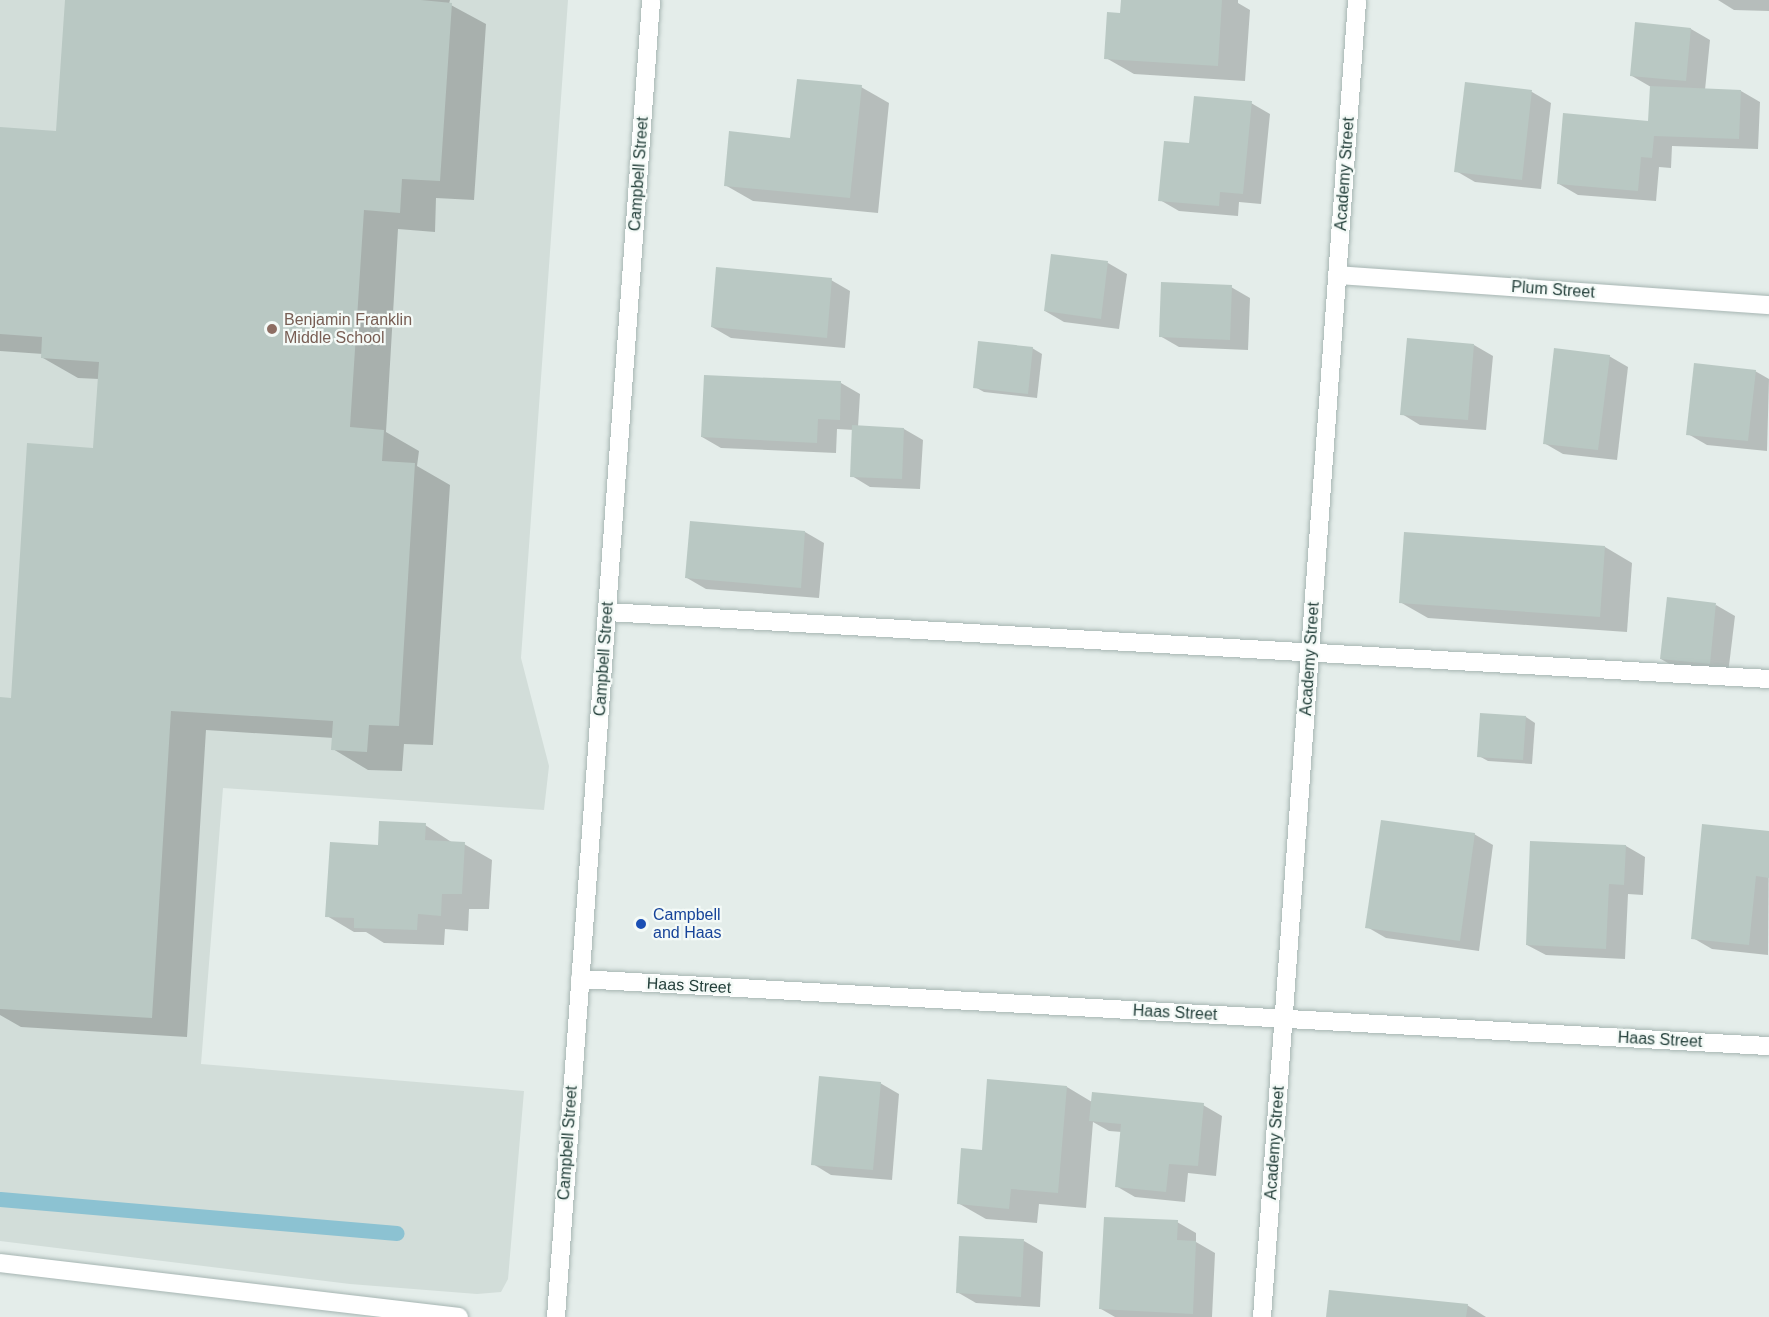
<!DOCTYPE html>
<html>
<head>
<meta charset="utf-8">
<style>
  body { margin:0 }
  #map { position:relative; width:1769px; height:1317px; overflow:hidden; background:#e4edea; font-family:Helvetica,sans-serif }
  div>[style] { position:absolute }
  .built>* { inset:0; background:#d2ddd9 }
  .shadow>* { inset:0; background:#0003 }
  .stream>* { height:15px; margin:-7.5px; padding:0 7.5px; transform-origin:7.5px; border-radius:7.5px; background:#8cc2d2 }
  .building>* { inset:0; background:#b9c8c3 }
  .roads { filter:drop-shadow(0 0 2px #a6b5b2) drop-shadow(0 0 2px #a6b5b2) }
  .lane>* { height:18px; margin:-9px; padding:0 9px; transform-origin:9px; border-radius:9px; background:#fff }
  .street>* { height:18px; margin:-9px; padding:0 9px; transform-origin:9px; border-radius:9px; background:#fff }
  .secondary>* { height:18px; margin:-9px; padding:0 9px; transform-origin:9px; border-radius:9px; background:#fff }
  .dots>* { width:16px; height:16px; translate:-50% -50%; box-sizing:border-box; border:3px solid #f4faf7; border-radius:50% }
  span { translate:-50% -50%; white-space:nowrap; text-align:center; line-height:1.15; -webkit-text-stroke:4.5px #f4faf7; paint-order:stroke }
  .street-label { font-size:16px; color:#233f3a }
  .education-label { font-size:16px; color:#785e54 }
  .left { translate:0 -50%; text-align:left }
  .transit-label { font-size:16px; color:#164399 }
</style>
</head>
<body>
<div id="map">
  <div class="built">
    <i style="clip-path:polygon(0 0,568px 0,521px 658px,549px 766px,544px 810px,223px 788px,201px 1064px,524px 1091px,508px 1279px,501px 1292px,477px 1294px,350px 1284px,0 1241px)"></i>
  </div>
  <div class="shadow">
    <i style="clip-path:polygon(66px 0,450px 0,449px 4px,486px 24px,474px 200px,436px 198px,435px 232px,398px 229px,386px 432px,419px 451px,417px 466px,450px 485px,433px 745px,404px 744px,402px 771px,368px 770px,333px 749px,334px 738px,206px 730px,187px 1037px,21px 1027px,0 1015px,0 699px,12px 700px,95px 450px,99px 379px,78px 378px,43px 358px,43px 354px,0 351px,0 129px,58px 132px)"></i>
    <i style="clip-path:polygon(1123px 0,1238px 0,1238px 3px,1250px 10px,1245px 81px,1134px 74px,1106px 58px,1122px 15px)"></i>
    <i style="clip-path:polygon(1718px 0,1769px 0,1769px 11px,1734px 10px)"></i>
    <i style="clip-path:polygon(1636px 24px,1691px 29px,1710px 40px,1705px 90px,1741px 91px,1760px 102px,1758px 149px,1672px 146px,1671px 168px,1659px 167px,1656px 201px,1578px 195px,1559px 184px,1650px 122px,1651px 87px,1632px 76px)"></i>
    <i style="clip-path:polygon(1466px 84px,1532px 92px,1551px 103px,1541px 189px,1475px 182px,1456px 171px)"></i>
    <i style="clip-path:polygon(861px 87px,889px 103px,878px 213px,753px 201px,725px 185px,792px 140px)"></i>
    <i style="clip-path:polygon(1251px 103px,1270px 114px,1261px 204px,1239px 202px,1238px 216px,1179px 211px,1160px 200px,1190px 145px)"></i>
    <i style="clip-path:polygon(1053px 256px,1108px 263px,1127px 274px,1119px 329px,1064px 322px,1045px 311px)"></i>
    <i style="clip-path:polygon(831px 280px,850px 291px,845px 348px,731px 338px,712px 327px)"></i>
    <i style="clip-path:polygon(1231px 287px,1250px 298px,1248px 350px,1179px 347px,1160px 336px)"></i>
    <i style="clip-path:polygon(1474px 345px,1493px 356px,1486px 430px,1420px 425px,1402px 414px)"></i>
    <i style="clip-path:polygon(1032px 348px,1042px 354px,1037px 398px,984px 392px,975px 387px)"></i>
    <i style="clip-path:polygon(1609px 356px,1628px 367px,1617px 460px,1563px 454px,1544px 443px)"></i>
    <i style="clip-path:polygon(1755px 371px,1769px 379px,1767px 451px,1707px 445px,1688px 434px)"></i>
    <i style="clip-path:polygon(841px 383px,860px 394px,858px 427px,904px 429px,923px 440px,920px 489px,870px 487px,852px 476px,854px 430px,837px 429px,836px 453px,721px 448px,702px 437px)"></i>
    <i style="clip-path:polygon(805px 532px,824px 543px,819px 598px,706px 589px,687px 578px)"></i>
    <i style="clip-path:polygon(1605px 547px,1632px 563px,1627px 632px,1428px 618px,1400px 602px)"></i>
    <i style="clip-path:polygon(1716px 605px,1735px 616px,1728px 674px,1680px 670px,1661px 659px)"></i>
    <i style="clip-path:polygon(1526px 717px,1535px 723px,1532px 764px,1488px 761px,1479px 756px)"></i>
    <i style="clip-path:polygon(425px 825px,453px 843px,464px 844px,492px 860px,489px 909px,469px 909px,468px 931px,445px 929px,444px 945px,384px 943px,366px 932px,354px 932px,327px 916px,379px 847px)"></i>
    <i style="clip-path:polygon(1769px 833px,1768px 955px,1712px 949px,1693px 938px)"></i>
    <i style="clip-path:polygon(1474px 834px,1493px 845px,1479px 951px,1386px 938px,1367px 927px)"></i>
    <i style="clip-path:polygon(1532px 842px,1626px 846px,1645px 857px,1643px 895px,1628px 894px,1625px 959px,1546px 955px,1527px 945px)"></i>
    <i style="clip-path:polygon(880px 1083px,899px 1094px,892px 1180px,831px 1175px,813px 1164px)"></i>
    <i style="clip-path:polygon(1067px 1087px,1092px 1102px,1203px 1105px,1222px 1116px,1216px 1176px,1188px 1173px,1185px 1202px,1135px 1197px,1116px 1186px,1122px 1132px,1109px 1131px,1093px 1122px,1086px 1208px,1039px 1204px,1037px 1223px,986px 1219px,958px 1203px,983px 1151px)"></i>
    <i style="clip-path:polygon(1177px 1222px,1196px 1233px,1196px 1242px,1215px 1253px,1212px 1317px,1115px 1317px,1101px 1309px)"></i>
    <i style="clip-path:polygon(1024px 1241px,1043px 1252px,1040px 1307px,976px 1303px,957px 1292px)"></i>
    <i style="clip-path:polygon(1467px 1305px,1486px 1317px,1328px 1317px)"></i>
  </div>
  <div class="stream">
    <i style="left:0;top:1199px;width:398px;rotate:4.9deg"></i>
  </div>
  <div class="building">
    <i style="clip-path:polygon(65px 0,421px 0,452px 3px,440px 181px,402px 179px,400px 213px,364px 210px,350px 427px,384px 430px,382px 461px,415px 463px,399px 726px,369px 725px,367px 752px,331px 750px,333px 721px,171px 711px,152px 1018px,0 1009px,0 697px,11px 698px,27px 443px,93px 448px,99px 362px,41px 358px,42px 337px,0 334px,0 127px,56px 131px)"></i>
    <i style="clip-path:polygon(1121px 0,1222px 0,1218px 66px,1104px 59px,1107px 12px,1120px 13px)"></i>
    <i style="clip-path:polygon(1635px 22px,1691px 28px,1686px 81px,1630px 76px)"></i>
    <i style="clip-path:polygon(797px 79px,862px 85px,850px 198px,724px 186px,729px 131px,790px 138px)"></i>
    <i style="clip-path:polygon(1465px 82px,1532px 90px,1522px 180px,1454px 172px)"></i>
    <i style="clip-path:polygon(1650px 86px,1741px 90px,1739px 139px,1654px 136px,1652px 158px,1641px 157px,1638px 191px,1557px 184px,1563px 113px,1648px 121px)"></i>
    <i style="clip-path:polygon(1194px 96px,1252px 101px,1243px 194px,1220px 192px,1219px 206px,1158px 201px,1164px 141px,1189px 143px)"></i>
    <i style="clip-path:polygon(1051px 254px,1108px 261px,1101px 319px,1044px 311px)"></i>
    <i style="clip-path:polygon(716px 267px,832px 278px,827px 338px,711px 327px)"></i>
    <i style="clip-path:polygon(1161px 282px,1232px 285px,1230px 340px,1159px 337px)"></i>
    <i style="clip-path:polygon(1407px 338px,1474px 344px,1468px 420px,1400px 415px)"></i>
    <i style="clip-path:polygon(978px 341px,1033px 347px,1028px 394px,973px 388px)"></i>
    <i style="clip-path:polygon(1554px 348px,1610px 355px,1598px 450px,1543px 444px)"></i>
    <i style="clip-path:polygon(1694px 363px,1756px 370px,1748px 441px,1686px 435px)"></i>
    <i style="clip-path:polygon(704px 375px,841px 381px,840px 420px,818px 419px,817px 443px,701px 437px)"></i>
    <i style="clip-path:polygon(852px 425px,904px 428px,902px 479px,850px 477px)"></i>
    <i style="clip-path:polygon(690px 521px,805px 531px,801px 588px,685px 578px)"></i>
    <i style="clip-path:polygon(1404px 532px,1605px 546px,1600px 617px,1399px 603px)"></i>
    <i style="clip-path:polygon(1667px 597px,1716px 603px,1710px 664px,1660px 659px)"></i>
    <i style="clip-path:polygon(1480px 713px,1526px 716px,1523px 760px,1477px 757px)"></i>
    <i style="clip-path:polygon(1381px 820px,1475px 833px,1460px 941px,1365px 928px)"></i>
    <i style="clip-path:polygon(379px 821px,426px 823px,425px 840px,465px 842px,462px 894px,442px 894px,441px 916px,418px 914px,417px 930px,354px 928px,354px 918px,325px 917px,330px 842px,378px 845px)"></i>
    <i style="clip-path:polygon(1702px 824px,1769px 831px,1769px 878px,1756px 876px,1749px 945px,1691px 939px)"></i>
    <i style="clip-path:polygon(1530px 841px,1626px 845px,1624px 885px,1609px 884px,1606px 949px,1526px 945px)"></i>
    <i style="clip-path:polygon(819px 1076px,881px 1082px,873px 1170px,811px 1165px)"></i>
    <i style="clip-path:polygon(987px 1079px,1067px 1086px,1058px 1193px,1011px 1189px,1009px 1209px,957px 1204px,961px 1148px,982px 1150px)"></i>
    <i style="clip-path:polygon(1092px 1092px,1204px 1103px,1198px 1166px,1169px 1164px,1166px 1192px,1115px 1187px,1121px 1124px,1089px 1121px)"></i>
    <i style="clip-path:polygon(1104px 1217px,1178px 1220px,1177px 1240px,1196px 1241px,1193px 1314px,1099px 1309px)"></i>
    <i style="clip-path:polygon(959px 1236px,1024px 1239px,1021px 1297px,956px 1293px)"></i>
    <i style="clip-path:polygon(1329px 1290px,1468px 1304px,1466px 1317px,1326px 1317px)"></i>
  </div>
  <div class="roads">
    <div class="lane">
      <i style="left:607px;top:612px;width:1164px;rotate:3.3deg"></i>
      <i style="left:0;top:1263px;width:462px;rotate:6.7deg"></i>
    </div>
    <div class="street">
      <i style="left:1337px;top:275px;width:433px;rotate:4deg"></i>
      <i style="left:580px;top:979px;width:1191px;rotate:3.23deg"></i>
      <i style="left:1262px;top:1317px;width:1320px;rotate:-85.87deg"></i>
    </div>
    <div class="secondary">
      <i style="left:556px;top:1317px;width:1320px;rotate:-85.87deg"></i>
    </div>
  </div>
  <div class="dots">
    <i style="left:272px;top:329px;background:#8d6e63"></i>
    <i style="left:641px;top:924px;background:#1a4fb4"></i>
  </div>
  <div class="street-label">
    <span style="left:639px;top:174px;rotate:-86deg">Campbell Street</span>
    <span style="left:1345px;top:174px;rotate:-86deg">Academy Street</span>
    <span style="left:1553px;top:290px;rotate:4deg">Plum Street</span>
    <span style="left:604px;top:659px;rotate:-86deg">Campbell Street</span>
    <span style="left:1310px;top:659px;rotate:-86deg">Academy Street</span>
    <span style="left:689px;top:986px;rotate:3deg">Haas Street</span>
    <span style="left:1175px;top:1013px;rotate:3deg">Haas Street</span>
    <span style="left:1660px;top:1040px;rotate:3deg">Haas Street</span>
    <span style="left:568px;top:1143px;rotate:-86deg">Campbell Street</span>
    <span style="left:1275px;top:1143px;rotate:-86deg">Academy Street</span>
  </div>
  <div class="education-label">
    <span class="left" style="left:284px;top:329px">Benjamin Franklin<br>Middle School</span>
  </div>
  <div class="transit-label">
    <span class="left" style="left:653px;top:924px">Campbell<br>and Haas</span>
  </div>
</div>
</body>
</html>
